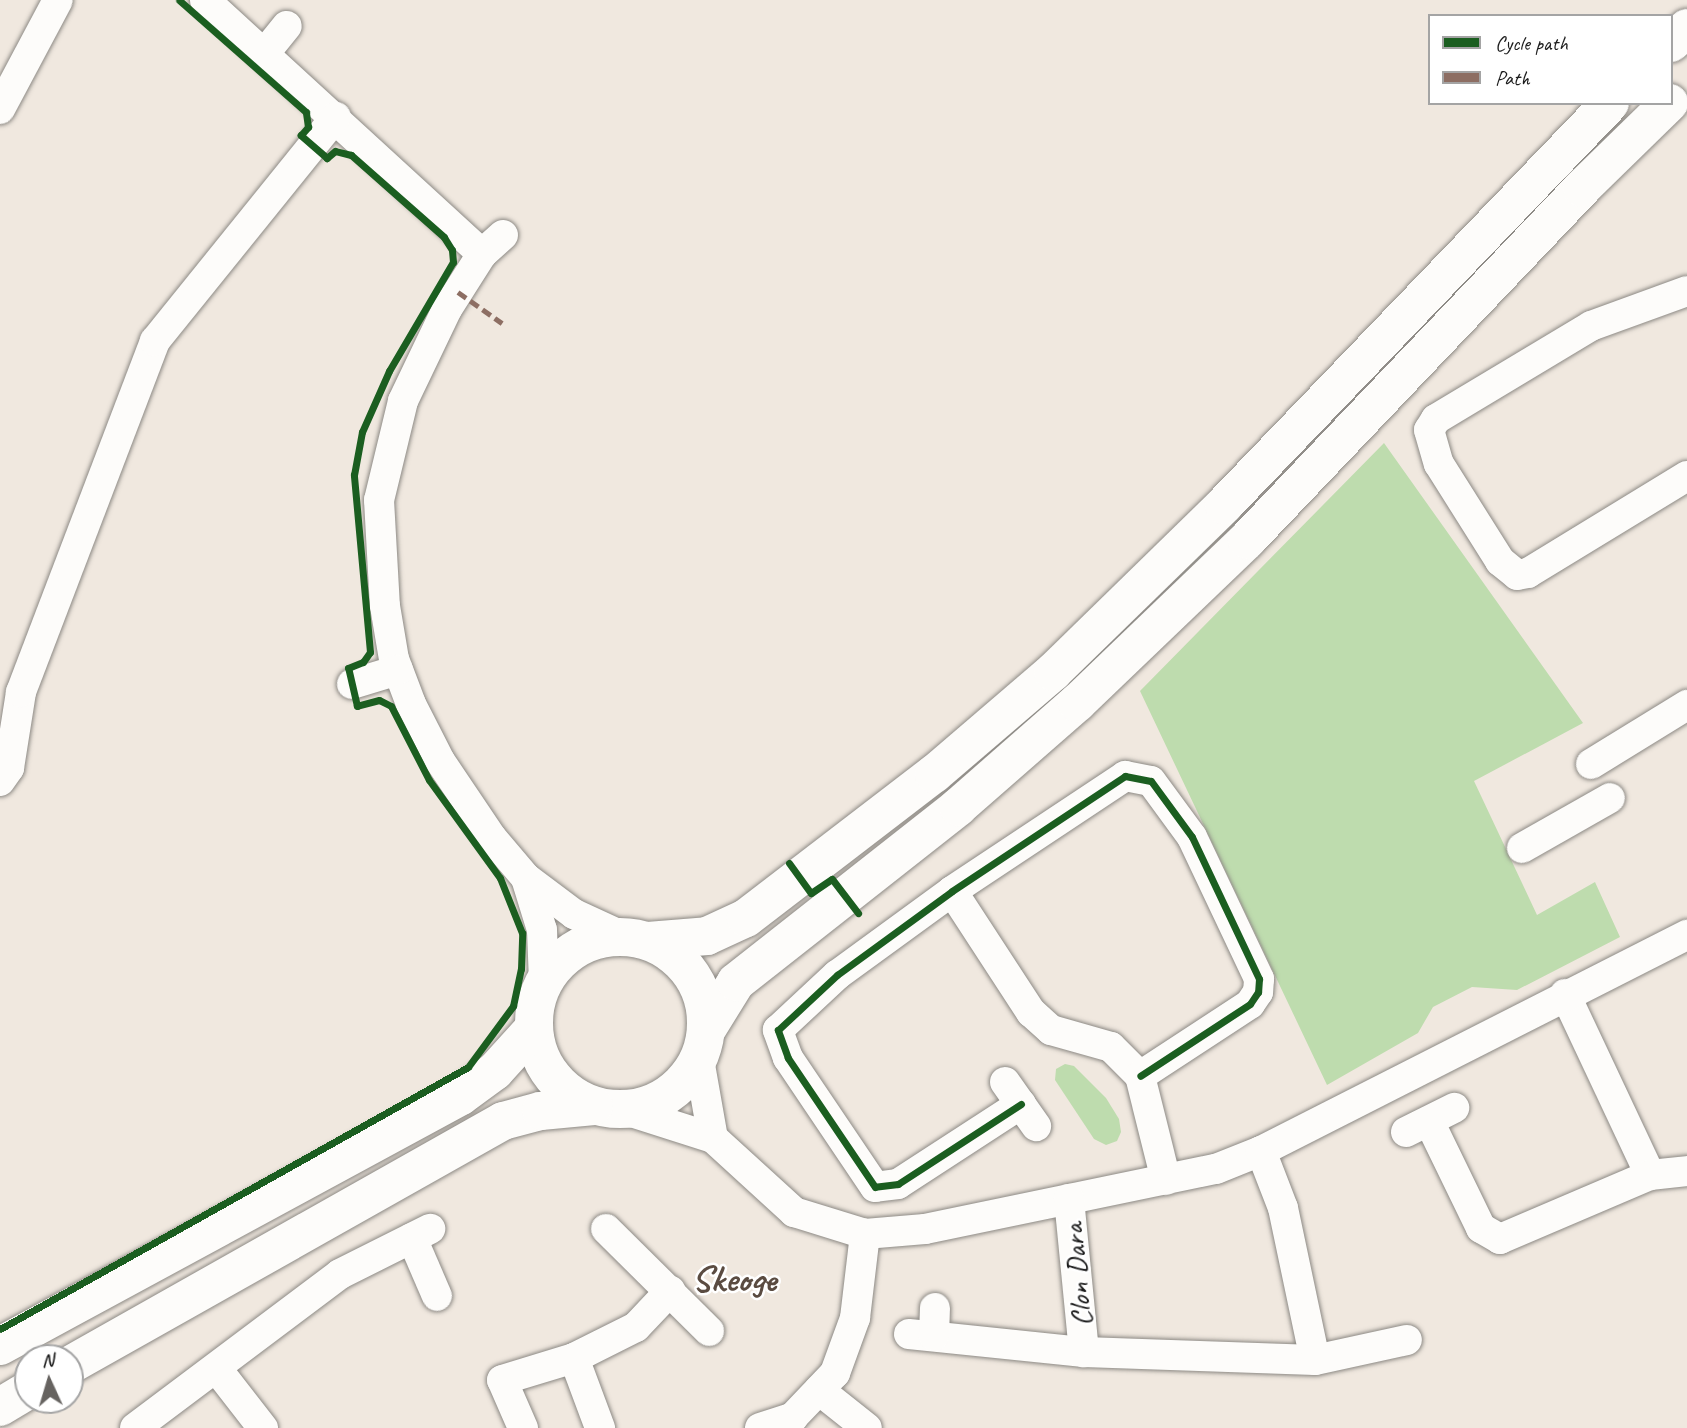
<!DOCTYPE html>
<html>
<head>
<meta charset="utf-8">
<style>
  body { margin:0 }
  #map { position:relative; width:1687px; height:1428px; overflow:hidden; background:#f0e8df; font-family:Caveat,sans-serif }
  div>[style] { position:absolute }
  .green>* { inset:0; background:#bedcae }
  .roads { filter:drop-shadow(0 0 2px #8c8984) drop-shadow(0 0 2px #8c8984) }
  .minor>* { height:30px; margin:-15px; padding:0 15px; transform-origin:15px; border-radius:15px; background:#fdfcfa }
  .highway>* { height:38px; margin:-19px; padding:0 19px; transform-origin:19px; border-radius:19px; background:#fdfcfa }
  .highway>.ring { margin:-19px; padding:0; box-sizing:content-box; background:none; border:38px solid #fdfcfa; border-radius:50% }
  .quiet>* { height:5px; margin-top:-2.5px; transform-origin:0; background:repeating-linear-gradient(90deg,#8d6e63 0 10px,transparent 0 15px) }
  .cycleway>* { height:7px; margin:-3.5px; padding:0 3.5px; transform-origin:3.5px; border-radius:3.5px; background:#1b5e20 }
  span { translate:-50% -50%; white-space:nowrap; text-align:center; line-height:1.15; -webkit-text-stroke:5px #fff; paint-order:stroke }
  .street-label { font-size:30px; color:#1c1c1c }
  .district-label { font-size:37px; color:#5a4b41; font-weight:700 }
  .legend { position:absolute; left:1428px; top:14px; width:245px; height:91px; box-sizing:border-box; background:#fff; border:2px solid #a4a4a4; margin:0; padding:9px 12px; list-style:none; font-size:21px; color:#1c1c1c }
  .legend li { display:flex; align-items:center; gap:14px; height:35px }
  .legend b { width:35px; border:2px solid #a4a4a4 }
  .north { position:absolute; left:14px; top:1344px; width:70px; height:70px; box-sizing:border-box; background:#fff; border:2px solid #a4a4a4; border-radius:50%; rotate:356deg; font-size:19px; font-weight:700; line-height:28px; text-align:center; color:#1c1c1c }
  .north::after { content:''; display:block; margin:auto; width:24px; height:32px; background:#666360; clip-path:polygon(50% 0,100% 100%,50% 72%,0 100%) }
</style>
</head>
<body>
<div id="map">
  <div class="green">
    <i style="clip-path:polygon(1384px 443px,1583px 723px,1474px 781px,1537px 915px,1595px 882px,1620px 937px,1517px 990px,1472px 987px,1433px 1007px,1418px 1033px,1327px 1085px,1140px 691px)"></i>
    <i style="clip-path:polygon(1065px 1064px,1074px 1066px,1106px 1098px,1119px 1119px,1121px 1132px,1117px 1141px,1106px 1145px,1094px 1139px,1055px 1080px,1056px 1069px)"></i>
  </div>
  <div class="roads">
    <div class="minor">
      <i style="left:205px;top:0;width:376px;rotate:42.5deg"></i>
      <i style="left:264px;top:54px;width:36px;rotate:-51deg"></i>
      <i style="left:0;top:109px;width:123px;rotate:-62deg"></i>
      <i style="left:503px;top:235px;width:28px;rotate:138deg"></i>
      <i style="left:482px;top:254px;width:65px;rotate:122.5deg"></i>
      <i style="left:447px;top:309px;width:102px;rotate:115.6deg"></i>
      <i style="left:403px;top:401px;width:102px;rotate:103.6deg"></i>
      <i style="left:379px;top:500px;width:106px;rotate:86.8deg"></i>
      <i style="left:385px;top:606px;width:54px;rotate:80.4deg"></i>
      <i style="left:394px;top:659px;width:48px;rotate:69.3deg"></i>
      <i style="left:411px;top:704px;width:64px;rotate:63deg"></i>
      <i style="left:440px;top:761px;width:93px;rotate:56deg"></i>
      <i style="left:492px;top:838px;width:52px;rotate:49.6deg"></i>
      <i style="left:526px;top:878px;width:60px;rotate:36.9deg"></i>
      <i style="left:574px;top:914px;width:55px;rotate:24.7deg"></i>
      <i style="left:1687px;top:291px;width:102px;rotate:160deg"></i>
      <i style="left:1591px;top:326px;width:181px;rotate:149deg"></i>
      <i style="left:1436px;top:419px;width:13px;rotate:122deg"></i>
      <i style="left:1429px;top:430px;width:35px;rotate:74deg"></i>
      <i style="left:1439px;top:464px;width:115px;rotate:57.8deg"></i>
      <i style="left:1500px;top:561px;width:22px;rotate:39deg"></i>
      <i style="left:1517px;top:575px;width:11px;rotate:-10deg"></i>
      <i style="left:1528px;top:573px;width:186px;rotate:-31.4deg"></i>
      <i style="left:352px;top:684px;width:48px;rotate:-16.9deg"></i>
      <i style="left:1591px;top:764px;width:113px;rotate:-31.6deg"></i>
      <i style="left:0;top:781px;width:16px;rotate:-55deg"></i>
      <i style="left:9px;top:768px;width:77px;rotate:-81deg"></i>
      <i style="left:21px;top:692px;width:376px;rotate:-69.1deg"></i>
      <i style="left:155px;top:341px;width:288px;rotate:-51.1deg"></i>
      <i style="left:1522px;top:848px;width:101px;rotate:-29.6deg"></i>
      <i style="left:526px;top:878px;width:54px;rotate:72.9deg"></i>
      <i style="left:542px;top:930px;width:53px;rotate:87.8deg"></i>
      <i style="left:952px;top:891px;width:145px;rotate:56.9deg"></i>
      <i style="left:1031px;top:1012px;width:27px;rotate:42deg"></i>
      <i style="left:1051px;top:1030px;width:62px;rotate:15.8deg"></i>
      <i style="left:1111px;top:1047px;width:41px;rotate:45deg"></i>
      <i style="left:1140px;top:1076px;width:107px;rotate:76deg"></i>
      <i style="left:1565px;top:994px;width:200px;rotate:64.8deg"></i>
      <i style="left:699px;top:1059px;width:80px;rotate:80deg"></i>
      <i style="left:1005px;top:1082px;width:54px;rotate:54.8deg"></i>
      <i style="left:1021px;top:1104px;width:147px;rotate:147deg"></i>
      <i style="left:898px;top:1184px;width:23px;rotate:173deg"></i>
      <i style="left:875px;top:1187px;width:156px;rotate:-124deg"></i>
      <i style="left:788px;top:1058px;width:30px;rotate:-110deg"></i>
      <i style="left:778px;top:1030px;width:81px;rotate:-43deg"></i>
      <i style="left:837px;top:975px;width:142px;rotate:-36.1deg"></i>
      <i style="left:952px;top:891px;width:208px;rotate:-33.6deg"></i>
      <i style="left:1125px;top:776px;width:26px;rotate:11deg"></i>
      <i style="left:1151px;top:781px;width:69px;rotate:53.8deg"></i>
      <i style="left:1192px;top:837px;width:157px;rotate:64.7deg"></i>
      <i style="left:1259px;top:979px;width:13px;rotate:94deg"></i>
      <i style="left:1258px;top:992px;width:14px;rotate:124deg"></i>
      <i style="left:1250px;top:1004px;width:131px;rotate:146.8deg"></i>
      <i style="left:625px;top:1110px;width:92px;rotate:17.7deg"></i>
      <i style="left:713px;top:1138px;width:110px;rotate:42.4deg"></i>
      <i style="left:794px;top:1212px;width:74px;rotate:17.2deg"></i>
      <i style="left:865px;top:1234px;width:60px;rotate:-4.8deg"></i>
      <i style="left:925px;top:1229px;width:297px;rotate:-11.7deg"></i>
      <i style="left:1216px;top:1169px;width:48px;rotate:-21.8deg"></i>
      <i style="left:1261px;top:1151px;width:478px;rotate:-26.9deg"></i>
      <i style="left:1429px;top:1121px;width:119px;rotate:64.1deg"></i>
      <i style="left:1481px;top:1228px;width:22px;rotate:30deg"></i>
      <i style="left:1500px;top:1239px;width:163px;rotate:-23.1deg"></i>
      <i style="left:1650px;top:1175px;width:37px;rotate:-6deg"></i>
      <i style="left:1406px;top:1132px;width:54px;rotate:-26.6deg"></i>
      <i style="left:1261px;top:1151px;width:61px;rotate:68.9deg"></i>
      <i style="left:1283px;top:1208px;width:155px;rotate:78.1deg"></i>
      <i style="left:1069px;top:1199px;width:154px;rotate:84.4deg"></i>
      <i style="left:606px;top:1229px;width:145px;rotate:44.7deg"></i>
      <i style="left:412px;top:1238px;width:63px;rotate:66.7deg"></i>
      <i style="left:909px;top:1334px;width:176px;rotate:5.9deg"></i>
      <i style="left:1084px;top:1352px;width:231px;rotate:2deg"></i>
      <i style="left:1315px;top:1360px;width:94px;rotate:-12.3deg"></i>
      <i style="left:934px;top:1336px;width:28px;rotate:-88deg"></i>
      <i style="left:574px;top:1358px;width:75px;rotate:69.6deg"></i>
      <i style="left:217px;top:1369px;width:75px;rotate:52.1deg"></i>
      <i style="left:819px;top:1390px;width:61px;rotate:38.4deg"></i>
      <i style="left:135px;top:1428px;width:256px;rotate:-36.9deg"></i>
      <i style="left:340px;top:1274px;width:101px;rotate:-26.6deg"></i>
      <i style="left:523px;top:1428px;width:52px;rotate:-113.6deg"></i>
      <i style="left:502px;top:1380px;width:75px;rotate:-17deg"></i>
      <i style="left:574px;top:1358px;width:69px;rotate:-26.6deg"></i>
      <i style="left:636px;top:1327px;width:50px;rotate:-46.6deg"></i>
      <i style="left:760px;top:1428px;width:35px;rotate:-18deg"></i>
      <i style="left:793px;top:1417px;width:61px;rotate:-46.3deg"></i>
      <i style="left:835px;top:1373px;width:59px;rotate:-70deg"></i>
      <i style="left:855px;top:1318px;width:85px;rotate:-83.2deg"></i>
    </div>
    <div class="highway">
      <i style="left:1671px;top:43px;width:22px;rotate:-43deg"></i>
      <i class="ring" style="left:534px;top:937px;width:134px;height:134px"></i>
      <i style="left:648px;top:941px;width:59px;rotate:-4.8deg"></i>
      <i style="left:707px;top:936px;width:43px;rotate:-24.8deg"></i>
      <i style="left:746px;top:918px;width:237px;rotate:-37.5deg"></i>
      <i style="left:934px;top:774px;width:157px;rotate:-40.6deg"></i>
      <i style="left:1053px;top:672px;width:239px;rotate:-44.3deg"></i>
      <i style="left:1224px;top:505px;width:557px;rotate:-46.16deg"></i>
      <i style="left:707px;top:1029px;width:55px;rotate:-58.3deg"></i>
      <i style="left:736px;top:982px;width:283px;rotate:-38.2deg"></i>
      <i style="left:958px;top:807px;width:158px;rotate:-41.2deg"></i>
      <i style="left:1077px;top:703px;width:236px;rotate:-43.8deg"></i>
      <i style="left:1247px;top:540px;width:486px;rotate:-46.4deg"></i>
      <i style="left:1582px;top:188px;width:122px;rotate:-44.3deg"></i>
      <i style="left:0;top:1346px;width:524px;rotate:-28.47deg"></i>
      <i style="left:461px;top:1096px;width:42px;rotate:-36.3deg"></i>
      <i style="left:495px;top:1071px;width:58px;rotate:-47.8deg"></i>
      <i style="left:70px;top:1365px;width:497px;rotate:-29.4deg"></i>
      <i style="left:503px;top:1121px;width:39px;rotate:-15deg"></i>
      <i style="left:541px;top:1111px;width:53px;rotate:-5.4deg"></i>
      <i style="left:0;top:1407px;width:33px;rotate:-31deg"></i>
    </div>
  </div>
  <div class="quiet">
    <i style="left:458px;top:292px;width:54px;rotate:35.2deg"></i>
  </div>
  <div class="cycleway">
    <i style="left:789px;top:863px;width:37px;rotate:54deg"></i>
    <i style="left:811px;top:893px;width:25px;rotate:-34deg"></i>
    <i style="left:832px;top:879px;width:43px;rotate:52.6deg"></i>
    <i style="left:1021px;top:1104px;width:147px;rotate:147deg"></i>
    <i style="left:898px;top:1184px;width:23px;rotate:173deg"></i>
    <i style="left:875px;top:1187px;width:156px;rotate:-124deg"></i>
    <i style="left:788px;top:1058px;width:30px;rotate:-110deg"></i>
    <i style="left:778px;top:1030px;width:81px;rotate:-43deg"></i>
    <i style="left:837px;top:975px;width:142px;rotate:-36.1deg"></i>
    <i style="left:952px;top:891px;width:208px;rotate:-33.6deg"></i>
    <i style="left:1125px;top:776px;width:26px;rotate:11deg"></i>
    <i style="left:1151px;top:781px;width:69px;rotate:53.8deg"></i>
    <i style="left:1192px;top:837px;width:157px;rotate:64.7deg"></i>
    <i style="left:1259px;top:979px;width:13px;rotate:94deg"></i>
    <i style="left:1258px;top:992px;width:14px;rotate:124deg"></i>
    <i style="left:1250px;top:1004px;width:131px;rotate:146.8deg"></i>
    <i style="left:0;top:1329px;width:536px;rotate:-29.24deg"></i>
    <i style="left:468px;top:1067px;width:76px;rotate:-53.6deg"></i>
    <i style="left:513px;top:1006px;width:38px;rotate:-78deg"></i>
    <i style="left:521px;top:969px;width:36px;rotate:-88deg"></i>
    <i style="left:522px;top:933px;width:59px;rotate:-111.8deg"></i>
    <i style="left:500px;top:878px;width:121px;rotate:-125.9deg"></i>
    <i style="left:429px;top:780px;width:83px;rotate:-117.2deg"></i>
    <i style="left:391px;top:706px;width:13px;rotate:-153deg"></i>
    <i style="left:379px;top:700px;width:23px;rotate:165deg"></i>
    <i style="left:357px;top:706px;width:39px;rotate:-103deg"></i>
    <i style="left:348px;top:668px;width:16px;rotate:-22deg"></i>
    <i style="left:363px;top:662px;width:12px;rotate:-55deg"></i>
    <i style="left:370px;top:652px;width:178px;rotate:-95.2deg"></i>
    <i style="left:354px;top:475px;width:44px;rotate:-79.5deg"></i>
    <i style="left:362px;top:432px;width:67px;rotate:-66.1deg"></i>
    <i style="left:389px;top:371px;width:126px;rotate:-59.6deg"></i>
    <i style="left:453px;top:262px;width:12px;rotate:-95deg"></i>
    <i style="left:452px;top:250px;width:15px;rotate:-122deg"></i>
    <i style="left:444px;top:237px;width:124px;rotate:-138.6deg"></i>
    <i style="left:351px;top:155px;width:16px;rotate:-166deg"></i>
    <i style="left:335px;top:151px;width:11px;rotate:139deg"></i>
    <i style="left:327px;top:158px;width:35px;rotate:-139deg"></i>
    <i style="left:301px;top:135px;width:11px;rotate:-49deg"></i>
    <i style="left:308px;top:127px;width:15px;rotate:-98deg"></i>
    <i style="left:306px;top:112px;width:169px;rotate:-138.6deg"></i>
  </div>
  <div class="street-label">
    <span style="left:1077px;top:1275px;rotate:-95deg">Clon Dara</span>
  </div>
  <div class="district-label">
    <span style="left:734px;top:1279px">Skeoge</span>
  </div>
  <ul class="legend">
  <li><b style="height:9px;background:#1b5e20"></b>Cycle path</li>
  <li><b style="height:9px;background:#8d6e63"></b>Path</li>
  </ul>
  <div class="north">N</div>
</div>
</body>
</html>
